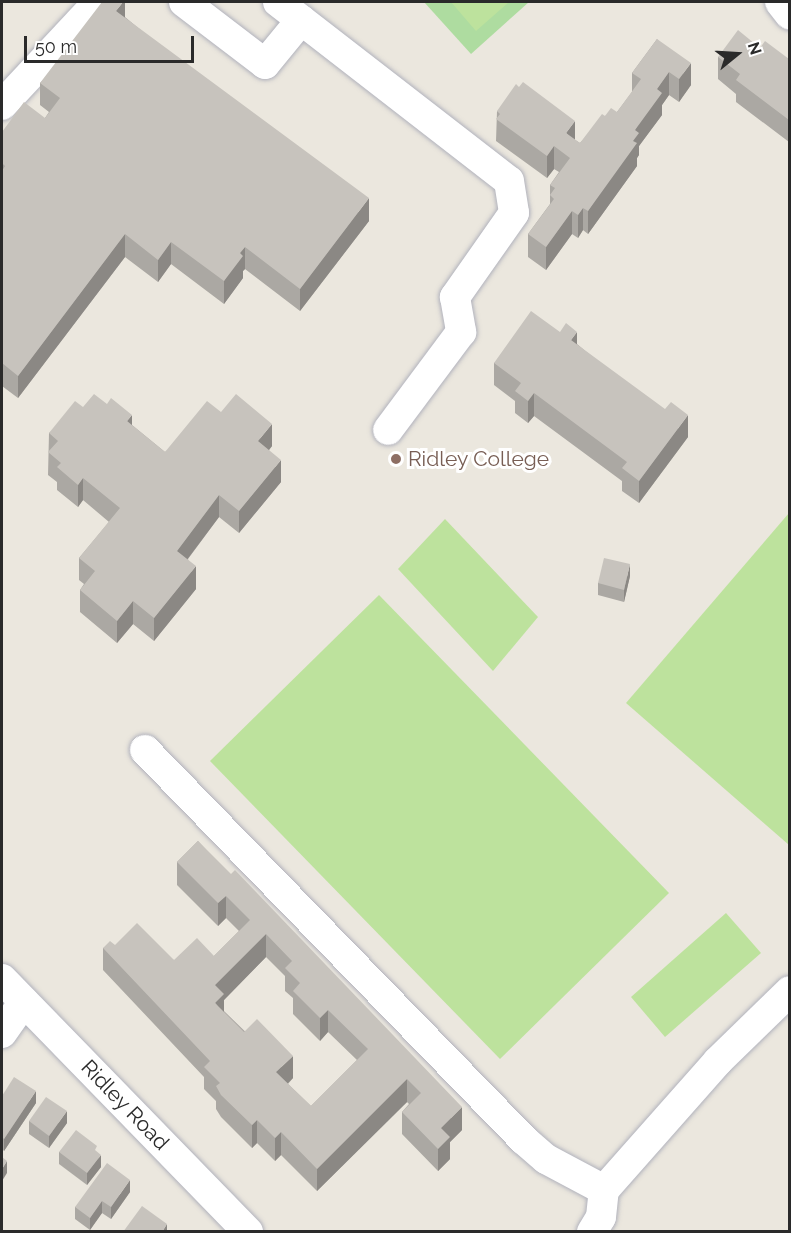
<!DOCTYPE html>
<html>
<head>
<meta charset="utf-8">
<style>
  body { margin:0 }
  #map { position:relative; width:791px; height:1233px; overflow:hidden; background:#ebe7de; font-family:Raleway,sans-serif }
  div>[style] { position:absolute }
  .green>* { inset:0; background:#aedca0 }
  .pitch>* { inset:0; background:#bde29d }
  .roads { filter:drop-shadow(0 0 2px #b1b2bc) drop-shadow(0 0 2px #b1b2bc) }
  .minor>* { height:30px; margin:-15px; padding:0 15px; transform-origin:15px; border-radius:15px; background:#fff }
  .wall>* { inset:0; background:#aba8a3 }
  .shaded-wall>* { inset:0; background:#8b8884 }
  .building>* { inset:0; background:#c7c3bd }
  .dots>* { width:16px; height:16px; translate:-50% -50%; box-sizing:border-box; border:3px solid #fff; border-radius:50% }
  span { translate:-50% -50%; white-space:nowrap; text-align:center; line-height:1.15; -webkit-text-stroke:6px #fff; paint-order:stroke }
  .education-label { font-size:21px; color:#785e54 }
  .left { translate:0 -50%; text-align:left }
  .street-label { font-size:21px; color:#2a2a2a }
  .frame { position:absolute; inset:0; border:3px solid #2a2a2a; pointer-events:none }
  .north { position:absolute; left:707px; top:24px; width:60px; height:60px; -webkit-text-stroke:4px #fff; paint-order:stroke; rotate:72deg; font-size:16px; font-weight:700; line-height:24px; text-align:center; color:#2a2a2a }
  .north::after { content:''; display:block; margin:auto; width:21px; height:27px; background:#2a2a2a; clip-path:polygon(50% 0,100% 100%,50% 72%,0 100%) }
  .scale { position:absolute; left:24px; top:36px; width:170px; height:27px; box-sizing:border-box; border:3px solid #2a2a2a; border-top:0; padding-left:8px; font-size:18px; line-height:21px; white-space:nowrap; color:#2a2a2a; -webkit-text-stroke:4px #fff; paint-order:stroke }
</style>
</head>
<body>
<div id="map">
  <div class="green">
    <i style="clip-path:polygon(424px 2px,529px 2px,471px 54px)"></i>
  </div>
  <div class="pitch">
    <i style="clip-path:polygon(451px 2px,509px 2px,476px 31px)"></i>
    <i style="clip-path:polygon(789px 513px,789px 845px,626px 703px)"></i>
    <i style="clip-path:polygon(445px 519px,538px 617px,493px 671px,398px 569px)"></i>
    <i style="clip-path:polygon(379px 595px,669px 893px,500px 1059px,210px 761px)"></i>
    <i style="clip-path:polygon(726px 913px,761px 953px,665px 1037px,631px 997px)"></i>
  </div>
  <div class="roads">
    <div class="minor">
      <i style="left:184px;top:2px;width:102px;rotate:37.4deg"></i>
      <i style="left:265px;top:64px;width:57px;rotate:-50.7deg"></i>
      <i style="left:278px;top:2px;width:292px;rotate:37.8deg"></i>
      <i style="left:509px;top:181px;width:32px;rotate:81deg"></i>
      <i style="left:514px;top:213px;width:103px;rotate:125.1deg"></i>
      <i style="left:455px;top:297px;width:36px;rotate:80deg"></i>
      <i style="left:461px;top:332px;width:122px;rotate:126.7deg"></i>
      <i style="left:780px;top:2px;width:16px;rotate:52deg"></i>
      <i style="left:2px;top:105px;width:141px;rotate:-47deg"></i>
      <i style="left:145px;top:750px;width:544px;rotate:45.82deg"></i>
      <i style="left:524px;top:1140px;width:29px;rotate:41deg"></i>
      <i style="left:546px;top:1159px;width:66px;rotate:28.1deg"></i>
      <i style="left:2px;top:979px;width:353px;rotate:45.8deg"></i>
      <i style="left:2px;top:1033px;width:38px;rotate:-55deg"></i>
      <i style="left:592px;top:1232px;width:17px;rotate:-59deg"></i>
      <i style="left:601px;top:1217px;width:27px;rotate:-84deg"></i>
      <i style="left:604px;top:1190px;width:172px;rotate:-48.5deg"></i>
      <i style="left:718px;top:1061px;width:100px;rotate:-44.2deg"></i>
    </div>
  </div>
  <div class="wall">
    <i style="clip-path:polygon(125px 2px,125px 17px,369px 221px,300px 311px,245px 269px,243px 271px,243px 278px,224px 304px,171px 264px,158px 282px,125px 257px,18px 398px,2px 386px,2px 132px,45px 118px,49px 112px,40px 105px,40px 83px)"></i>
    <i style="clip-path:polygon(657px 39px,691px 85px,679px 102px,669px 95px,662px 105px,662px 115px,639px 146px,639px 155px,637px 158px,637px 166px,588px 234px,583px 230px,578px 238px,572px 234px,546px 270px,528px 257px,528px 234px,550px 204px,550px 185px,559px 172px,554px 169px,547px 178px,496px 141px,497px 111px,575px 140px,580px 143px,605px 116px,617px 112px,632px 92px,632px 73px)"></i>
    <i style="clip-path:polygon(760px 48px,789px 59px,789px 142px,736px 102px,736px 94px,718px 79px,718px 57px)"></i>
    <i style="clip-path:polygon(560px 332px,577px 344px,688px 437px,639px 503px,622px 491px,622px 481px,534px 416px,528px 423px,515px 413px,515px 401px,494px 385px,494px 363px)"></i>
    <i style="clip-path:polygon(83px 407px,132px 425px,165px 452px,221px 412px,272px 446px,269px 450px,281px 482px,239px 533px,219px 517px,188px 559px,196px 589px,154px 641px,133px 624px,117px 643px,80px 612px,80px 590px,84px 584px,79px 580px,79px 558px,109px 522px,83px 500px,78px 507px,57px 490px,57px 482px,48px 475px,49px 433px)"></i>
    <i style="clip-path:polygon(630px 576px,624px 602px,598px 595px,598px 583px)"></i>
    <i style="clip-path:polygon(evenodd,198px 841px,462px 1130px,450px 1142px,450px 1159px,438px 1171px,402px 1134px,402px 1112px,409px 1104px,407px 1102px,317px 1191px,281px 1155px,275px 1161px,257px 1143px,252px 1148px,221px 1117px,216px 1109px,216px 1101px,204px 1089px,204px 1077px,103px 970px,103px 948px,115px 945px,174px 960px,214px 956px,239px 931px,226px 918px,218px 926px,177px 885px,177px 862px,198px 841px,266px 957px,285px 976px,285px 991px,293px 998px,293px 1014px,320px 1041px,328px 1032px,357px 1060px,311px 1106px,288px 1084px,293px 1078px,224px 1011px,224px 1000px,266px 957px)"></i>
    <i style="clip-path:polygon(2px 1096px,36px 1103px,4px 1151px,2px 1149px)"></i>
    <i style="clip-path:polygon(29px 1121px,67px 1123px,49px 1148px,29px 1134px)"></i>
    <i style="clip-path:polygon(59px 1152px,97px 1152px,101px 1167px,87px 1185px,59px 1164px)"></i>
    <i style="clip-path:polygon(130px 1192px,111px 1219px,102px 1213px,90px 1230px,75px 1219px,75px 1207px)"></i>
  </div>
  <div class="shaded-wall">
    <i style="clip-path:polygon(123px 2px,125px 2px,125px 22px,116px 11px)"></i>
    <i style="clip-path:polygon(691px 63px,691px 85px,679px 102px,679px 79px)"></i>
    <i style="clip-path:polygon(669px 72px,669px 95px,662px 105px,662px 115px,639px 146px,639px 155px,637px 158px,637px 166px,588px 234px,588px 211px,633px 141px,635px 130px,657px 89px)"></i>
    <i style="clip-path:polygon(575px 121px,575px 143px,566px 133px)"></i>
    <i style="clip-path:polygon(554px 146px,554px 169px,547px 178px,547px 156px)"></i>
    <i style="clip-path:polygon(369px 198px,369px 221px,300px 311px,300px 289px)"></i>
    <i style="clip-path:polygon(583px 208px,583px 230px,578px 238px,578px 215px)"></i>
    <i style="clip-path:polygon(572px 211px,572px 234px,546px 270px,546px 247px)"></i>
    <i style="clip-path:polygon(125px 234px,125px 257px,18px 398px,18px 376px)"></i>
    <i style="clip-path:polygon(171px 242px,171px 264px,158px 282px,158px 260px)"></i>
    <i style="clip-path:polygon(245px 247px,245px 269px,243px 271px,243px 278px,224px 304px,224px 281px,240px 253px)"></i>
    <i style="clip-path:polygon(577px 332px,577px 355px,571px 340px)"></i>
    <i style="clip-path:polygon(534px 393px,534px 416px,528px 423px,528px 401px)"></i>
    <i style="clip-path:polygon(132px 415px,132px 437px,127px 421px)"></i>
    <i style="clip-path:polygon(688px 415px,688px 437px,639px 503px,639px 481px)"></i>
    <i style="clip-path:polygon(272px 424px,272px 446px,258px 464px,258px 441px)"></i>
    <i style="clip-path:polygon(281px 460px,281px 482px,239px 533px,239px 511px)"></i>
    <i style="clip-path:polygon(83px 478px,83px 500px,78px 507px,78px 485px)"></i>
    <i style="clip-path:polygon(219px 495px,219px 517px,177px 573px,177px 551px)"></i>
    <i style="clip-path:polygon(630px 564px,630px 576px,624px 602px,624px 590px)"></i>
    <i style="clip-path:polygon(196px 566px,196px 589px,154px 641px,154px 618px)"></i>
    <i style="clip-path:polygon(133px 601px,133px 624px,117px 643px,117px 621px)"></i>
    <i style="clip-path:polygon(226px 896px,226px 918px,218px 926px,218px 903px)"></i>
    <i style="clip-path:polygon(266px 934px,266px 957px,224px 1000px,224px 1016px,215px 1002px,215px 985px)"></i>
    <i style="clip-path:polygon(328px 1010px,328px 1032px,320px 1041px,320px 1018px)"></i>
    <i style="clip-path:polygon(293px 1056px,293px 1078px,276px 1095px,276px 1072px)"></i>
    <i style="clip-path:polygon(407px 1079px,407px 1102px,317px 1191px,317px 1169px)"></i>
    <i style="clip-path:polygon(36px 1091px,36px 1103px,4px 1151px,4px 1139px)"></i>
    <i style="clip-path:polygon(462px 1107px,462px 1130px,450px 1142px,450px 1159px,438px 1171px,438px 1149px,441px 1128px)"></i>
    <i style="clip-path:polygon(67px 1111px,67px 1123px,49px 1148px,49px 1136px)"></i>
    <i style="clip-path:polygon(257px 1120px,257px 1143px,252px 1148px,252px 1125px)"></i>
    <i style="clip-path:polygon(281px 1132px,281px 1155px,275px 1161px,275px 1138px)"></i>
    <i style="clip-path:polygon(101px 1155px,101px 1167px,87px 1185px,87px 1173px)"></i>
    <i style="clip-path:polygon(7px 1161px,7px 1173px,2px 1181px,2px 1169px)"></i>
    <i style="clip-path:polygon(130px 1180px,130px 1192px,111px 1219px,111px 1207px)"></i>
    <i style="clip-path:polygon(102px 1201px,102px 1213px,90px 1230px,90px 1218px)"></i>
    <i style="clip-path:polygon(167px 1224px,167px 1232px,162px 1232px)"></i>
  </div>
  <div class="building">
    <i style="clip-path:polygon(102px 2px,123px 2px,116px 11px,369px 198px,300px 289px,245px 247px,240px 253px,243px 256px,224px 281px,171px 242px,158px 260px,125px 234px,18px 376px,2px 363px,2px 171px,5px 166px,2px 163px,2px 132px,24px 102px,45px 118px,60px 98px,40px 83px)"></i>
    <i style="clip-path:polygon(738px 30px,760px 48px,765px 41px,789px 59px,789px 120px,736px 80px,740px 74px,718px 57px)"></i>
    <i style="clip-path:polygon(657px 39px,691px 63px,679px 79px,669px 72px,657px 89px,662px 93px,635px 130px,639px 133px,633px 141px,637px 143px,588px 211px,583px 208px,578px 215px,572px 211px,546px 247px,528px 234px,554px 199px,550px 195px,555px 188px,550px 185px,570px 158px,554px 146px,547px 156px,496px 119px,500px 114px,497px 111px,516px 84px,519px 87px,523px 82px,575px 121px,566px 133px,580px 143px,602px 114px,605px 116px,611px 108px,617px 112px,641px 79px,632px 73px)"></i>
    <i style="clip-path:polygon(531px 311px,560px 332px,566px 323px,577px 332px,571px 340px,665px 409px,671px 402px,688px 415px,639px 481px,622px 468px,627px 462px,534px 393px,528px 401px,515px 391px,521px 383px,494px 363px)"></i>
    <i style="clip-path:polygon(94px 394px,107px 404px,111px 398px,132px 415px,127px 421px,165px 452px,207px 401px,221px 412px,236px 394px,272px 424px,258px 441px,281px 460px,239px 511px,219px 495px,177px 551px,196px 566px,154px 618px,133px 601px,117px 621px,80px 590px,95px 571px,79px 558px,120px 508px,83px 478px,78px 485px,57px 467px,61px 463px,48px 452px,58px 441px,49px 433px,75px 401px,83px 407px)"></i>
    <i style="clip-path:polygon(604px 558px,630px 564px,624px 590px,598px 583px)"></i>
    <i style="clip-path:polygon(evenodd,198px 841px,231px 874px,235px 870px,462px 1107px,441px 1128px,450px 1137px,438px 1149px,402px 1112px,421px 1093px,407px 1079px,317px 1169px,281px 1132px,275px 1138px,257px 1120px,252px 1125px,221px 1095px,216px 1086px,220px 1083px,204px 1067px,210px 1061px,103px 948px,110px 941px,115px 945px,137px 923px,174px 960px,197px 938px,214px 956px,250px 920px,226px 896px,218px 903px,177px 862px,198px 841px,266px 934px,292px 961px,285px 968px,300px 983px,293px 991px,320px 1018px,328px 1010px,368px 1049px,311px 1106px,276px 1072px,293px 1056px,257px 1019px,244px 1032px,215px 1003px,224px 994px,215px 985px,266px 934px)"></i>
    <i style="clip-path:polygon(14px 1077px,36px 1091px,4px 1139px,2px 1137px,2px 1096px)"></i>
    <i style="clip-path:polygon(46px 1097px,67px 1111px,49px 1136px,29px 1121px)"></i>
    <i style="clip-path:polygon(76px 1130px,97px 1146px,95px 1150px,101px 1155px,87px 1173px,59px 1152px)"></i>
    <i style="clip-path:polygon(2px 1157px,7px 1161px,2px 1169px)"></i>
    <i style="clip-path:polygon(107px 1163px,130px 1180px,111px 1207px,102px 1201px,90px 1218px,75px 1207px)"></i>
    <i style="clip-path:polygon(142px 1206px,167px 1224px,162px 1232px,123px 1232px)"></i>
  </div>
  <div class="dots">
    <i style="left:396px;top:459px;background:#8d6e63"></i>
  </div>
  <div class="education-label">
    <span class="left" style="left:408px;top:459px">Ridley College</span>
  </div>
  <div class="street-label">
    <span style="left:125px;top:1105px;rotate:46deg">Ridley Road</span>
  </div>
  <div class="frame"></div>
  <div class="north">N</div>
  <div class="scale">50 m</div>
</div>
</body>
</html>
